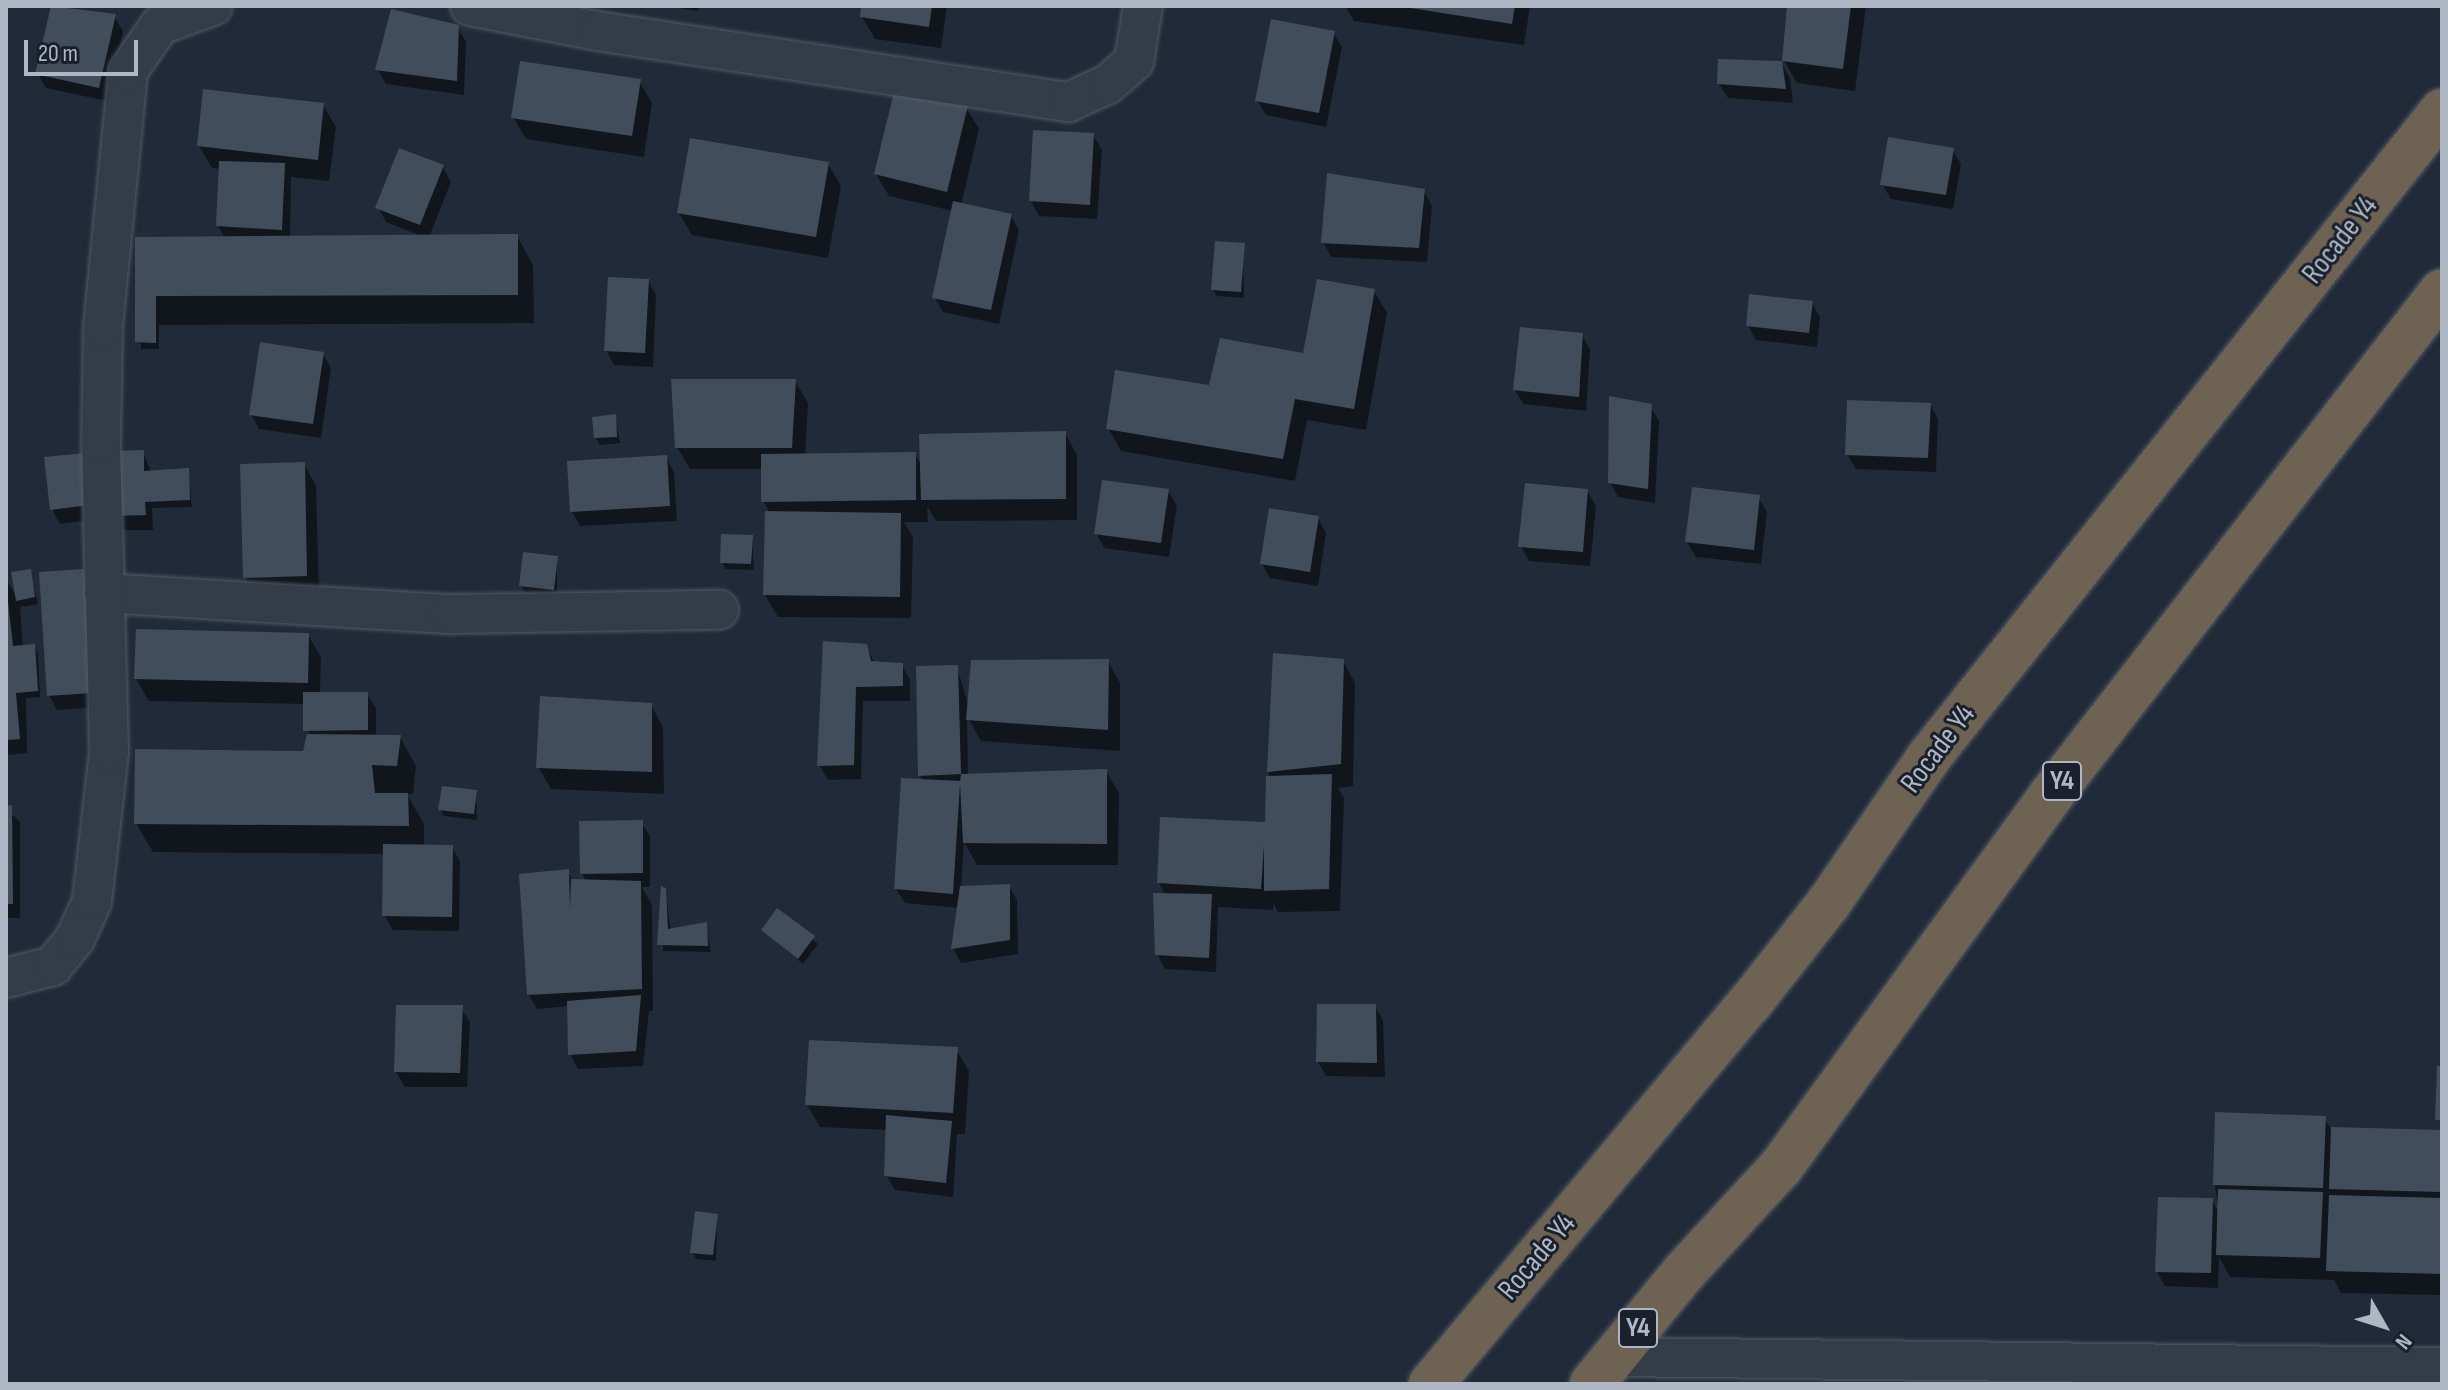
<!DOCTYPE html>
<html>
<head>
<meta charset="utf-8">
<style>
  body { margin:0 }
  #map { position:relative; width:2448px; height:1390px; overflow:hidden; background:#212a38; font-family:"Sofia Sans Condensed",sans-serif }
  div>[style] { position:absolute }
  .shadow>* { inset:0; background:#0007 }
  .building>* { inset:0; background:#424d5c }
  .roads { filter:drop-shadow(0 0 2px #525a66) drop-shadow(0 0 2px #525a66) }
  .minor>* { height:38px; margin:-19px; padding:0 19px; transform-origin:19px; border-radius:19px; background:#343c48 }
  .highway>* { height:44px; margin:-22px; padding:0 22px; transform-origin:22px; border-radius:22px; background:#6e6352 }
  span { translate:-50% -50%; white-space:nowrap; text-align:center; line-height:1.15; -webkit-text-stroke:6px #1a212d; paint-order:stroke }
  .shield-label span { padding:2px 6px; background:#1a212d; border:2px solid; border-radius:6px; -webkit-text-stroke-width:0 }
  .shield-label { font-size:28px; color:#afb7c5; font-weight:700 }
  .street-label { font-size:30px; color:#afb7c5 }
  .frame { position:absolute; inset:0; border:8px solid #afb7c5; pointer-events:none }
  .north { position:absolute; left:2344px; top:1286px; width:80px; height:80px; -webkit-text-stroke:6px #1a212d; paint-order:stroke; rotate:129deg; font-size:22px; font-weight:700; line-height:32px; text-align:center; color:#afb7c5 }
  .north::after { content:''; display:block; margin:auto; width:28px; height:36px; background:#afb7c5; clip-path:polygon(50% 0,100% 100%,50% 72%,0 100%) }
  .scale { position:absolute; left:24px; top:40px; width:114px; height:36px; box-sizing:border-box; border:4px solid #afb7c5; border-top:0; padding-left:10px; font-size:24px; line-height:28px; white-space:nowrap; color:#afb7c5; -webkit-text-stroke:6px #1a212d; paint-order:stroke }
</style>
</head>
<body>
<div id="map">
  <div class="shadow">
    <i style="clip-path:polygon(53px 6px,114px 16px,123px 31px,107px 101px,46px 88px,37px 73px)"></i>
    <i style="clip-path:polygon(665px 6px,699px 6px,698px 11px)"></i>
    <i style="clip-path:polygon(863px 6px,947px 6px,941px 48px,875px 39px,862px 17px)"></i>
    <i style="clip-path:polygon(1345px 6px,1530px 6px,1524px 45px,1354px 21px)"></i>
    <i style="clip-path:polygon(1789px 6px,1866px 6px,1855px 91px,1797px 83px,1784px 61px)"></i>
    <i style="clip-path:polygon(457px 27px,466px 42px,464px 95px,386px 84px,377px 69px)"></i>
    <i style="clip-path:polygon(1333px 32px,1342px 47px,1326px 127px,1266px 115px,1257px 100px)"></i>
    <i style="clip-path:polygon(1781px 63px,1790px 78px,1793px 103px,1728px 98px,1719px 84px)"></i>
    <i style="clip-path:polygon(639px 81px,652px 103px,644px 157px,526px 139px,513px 117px)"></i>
    <i style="clip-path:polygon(323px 105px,336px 127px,329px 181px,291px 177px,290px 238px,424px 237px,386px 222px,378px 207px,443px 167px,451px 182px,429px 237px,517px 236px,533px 265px,534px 323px,159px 325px,159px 349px,141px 349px,137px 239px,225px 238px,218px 226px,220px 169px,212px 168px,199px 146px)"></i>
    <i style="clip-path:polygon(966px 107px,979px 129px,961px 205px,1011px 215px,1019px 230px,999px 324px,943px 312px,935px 298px,953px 211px,889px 196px,876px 174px)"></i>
    <i style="clip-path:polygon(1093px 135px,1102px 150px,1097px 219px,1039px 216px,1031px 201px)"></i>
    <i style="clip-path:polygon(1952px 149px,1961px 164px,1953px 209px,1891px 199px,1882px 184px)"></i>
    <i style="clip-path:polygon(828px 164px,841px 186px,828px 258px,692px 235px,679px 213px)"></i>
    <i style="clip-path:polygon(1424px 191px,1432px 206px,1427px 262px,1331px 257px,1323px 242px)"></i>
    <i style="clip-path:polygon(1243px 245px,1244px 298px,1217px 296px,1213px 290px)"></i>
    <i style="clip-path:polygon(648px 281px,656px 295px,653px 367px,614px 365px,606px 350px)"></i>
    <i style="clip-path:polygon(1374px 291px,1387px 313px,1366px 430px,1307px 420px,1295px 481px,1121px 451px,1108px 428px,1305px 355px)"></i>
    <i style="clip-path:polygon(1812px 303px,1820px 317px,1817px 347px,1756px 340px,1748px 325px)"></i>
    <i style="clip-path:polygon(1582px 335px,1590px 350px,1586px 411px,1523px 404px,1515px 390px)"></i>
    <i style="clip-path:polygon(323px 354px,331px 368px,321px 438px,259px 429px,251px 414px)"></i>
    <i style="clip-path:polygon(795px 381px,808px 403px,805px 455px,915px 454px,922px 466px,1065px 433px,1077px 455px,1077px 520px,936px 521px,927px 506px,928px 522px,904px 522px,913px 537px,911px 618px,778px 617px,765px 595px,770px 513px,763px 501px,763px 469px,690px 469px,677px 447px)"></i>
    <i style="clip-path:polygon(1930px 405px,1938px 419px,1936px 472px,1856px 469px,1847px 454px)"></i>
    <i style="clip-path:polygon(1650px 406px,1659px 421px,1655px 503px,1618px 497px,1610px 482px)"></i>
    <i style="clip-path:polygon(615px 417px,620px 443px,600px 445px,596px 438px)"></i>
    <i style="clip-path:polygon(143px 452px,151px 472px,188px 470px,192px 507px,152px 508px,153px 530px,124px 530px,115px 516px)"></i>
    <i style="clip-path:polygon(83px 455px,97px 519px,60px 524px,52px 509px)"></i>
    <i style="clip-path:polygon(666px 457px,674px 472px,677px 521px,580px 526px,572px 512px,569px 463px)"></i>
    <i style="clip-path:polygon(304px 464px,316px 486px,319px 597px,257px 599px,245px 577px)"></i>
    <i style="clip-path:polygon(1168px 491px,1177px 506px,1169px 557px,1104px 548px,1096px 533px)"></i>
    <i style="clip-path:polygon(1587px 491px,1596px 506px,1590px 566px,1529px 561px,1521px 546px)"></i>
    <i style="clip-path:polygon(1758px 497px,1767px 512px,1761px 564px,1696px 557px,1687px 542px)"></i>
    <i style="clip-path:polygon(1318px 518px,1326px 533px,1318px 586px,1270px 578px,1262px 564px)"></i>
    <i style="clip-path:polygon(752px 537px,754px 570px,726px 569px,722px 562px)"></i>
    <i style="clip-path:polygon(557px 558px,557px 596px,525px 592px,521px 585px)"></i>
    <i style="clip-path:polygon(30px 571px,38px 604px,20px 607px,23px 647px,34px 646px,38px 653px,40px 697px,26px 698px,27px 753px,6px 755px,6px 579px,17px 597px)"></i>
    <i style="clip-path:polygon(83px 571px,91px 585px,99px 707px,57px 710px,49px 695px)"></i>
    <i style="clip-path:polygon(308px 635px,321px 657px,320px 694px,367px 694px,376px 708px,376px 737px,400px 737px,416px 766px,413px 794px,407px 794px,424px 824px,424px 846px,452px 847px,460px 861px,459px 931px,393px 930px,384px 915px,385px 854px,153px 852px,136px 823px,305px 753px,309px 736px,305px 704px,149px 701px,136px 679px)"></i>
    <i style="clip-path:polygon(866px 646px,875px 664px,902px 665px,910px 680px,910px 701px,863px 701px,861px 779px,828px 780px,820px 766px)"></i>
    <i style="clip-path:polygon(1108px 661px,1120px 683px,1120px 751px,981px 741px,967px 716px,968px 776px,1106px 771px,1119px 793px,1118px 865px,977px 865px,964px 842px,961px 888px,1009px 886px,1017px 900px,1018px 954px,961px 963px,953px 948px,959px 908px,905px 903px,896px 889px,923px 781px,920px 776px,957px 667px,969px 707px)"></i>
    <i style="clip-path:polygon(1343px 661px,1355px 683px,1353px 786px,1338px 788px,1344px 798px,1340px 911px,1278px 912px,1273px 903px,1273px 910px,1218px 907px,1216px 972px,1165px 969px,1157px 954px,1166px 896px,1159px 883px,1267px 824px,1269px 772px)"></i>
    <i style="clip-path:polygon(651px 705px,663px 727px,664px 794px,551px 789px,538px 767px)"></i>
    <i style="clip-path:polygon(476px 792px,477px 820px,444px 816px,440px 809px)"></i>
    <i style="clip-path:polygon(6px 808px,20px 822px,20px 918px,6px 918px)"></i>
    <i style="clip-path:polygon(641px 822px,650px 836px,650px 887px,642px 887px,652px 905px,653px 1011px,649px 1011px,643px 1066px,578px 1069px,570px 1054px,570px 1006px,537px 1009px,529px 995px,568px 871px,573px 881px,586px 881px,582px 874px)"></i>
    <i style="clip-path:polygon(665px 890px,671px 931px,706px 924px,711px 952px,663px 951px)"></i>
    <i style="clip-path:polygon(777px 911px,818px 944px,803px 964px,763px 930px)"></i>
    <i style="clip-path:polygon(1375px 1006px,1383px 1021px,1385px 1077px,1326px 1076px,1318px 1062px)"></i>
    <i style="clip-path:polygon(461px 1008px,470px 1022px,467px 1087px,405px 1087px,396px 1072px)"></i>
    <i style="clip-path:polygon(956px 1049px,969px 1071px,965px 1134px,957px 1134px,953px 1197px,895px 1190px,886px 1175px,888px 1130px,820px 1127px,807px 1105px)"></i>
    <i style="clip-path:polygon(2324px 1118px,2331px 1129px,2442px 1132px,2442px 1295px,2341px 1293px,2334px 1280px,2230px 1277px,2219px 1257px,2218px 1288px,2165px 1286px,2157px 1272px,2212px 1200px,2219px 1213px,2215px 1185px)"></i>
    <i style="clip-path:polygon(717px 1216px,716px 1261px,696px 1259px,692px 1252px)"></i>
  </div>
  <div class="building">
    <i style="clip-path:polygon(51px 6px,116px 14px,99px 88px,35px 74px)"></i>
    <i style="clip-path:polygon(861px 6px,932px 6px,929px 27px,860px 17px)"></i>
    <i style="clip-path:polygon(1398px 6px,1515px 6px,1512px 24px)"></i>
    <i style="clip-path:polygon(1787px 6px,1851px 6px,1843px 69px,1782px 61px)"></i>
    <i style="clip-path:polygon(391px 9px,459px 25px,457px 81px,375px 70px)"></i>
    <i style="clip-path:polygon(1271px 19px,1335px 31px,1319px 113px,1255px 101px)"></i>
    <i style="clip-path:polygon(1718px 59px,1782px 61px,1786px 89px,1717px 84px)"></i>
    <i style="clip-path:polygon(520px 61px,641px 79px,632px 136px,511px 118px)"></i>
    <i style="clip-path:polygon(895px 88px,968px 105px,947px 192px,874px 174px)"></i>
    <i style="clip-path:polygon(203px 89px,324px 103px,318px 160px,197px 146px)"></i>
    <i style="clip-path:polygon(1033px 130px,1094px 133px,1090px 205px,1029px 201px)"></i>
    <i style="clip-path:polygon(1888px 137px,1954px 148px,1946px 195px,1880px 185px)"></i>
    <i style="clip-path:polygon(690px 138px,829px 162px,816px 237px,677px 213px)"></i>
    <i style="clip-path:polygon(399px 148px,444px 165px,420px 225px,375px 208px)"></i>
    <i style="clip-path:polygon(219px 161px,285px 163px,282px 230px,216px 226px)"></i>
    <i style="clip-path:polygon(1327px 173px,1425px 189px,1419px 248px,1321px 243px)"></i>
    <i style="clip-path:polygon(953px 201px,1012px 214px,991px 310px,932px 298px)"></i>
    <i style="clip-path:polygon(518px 234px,518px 295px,156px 296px,156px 343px,135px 342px,135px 237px)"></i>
    <i style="clip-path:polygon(1215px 241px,1245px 243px,1241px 292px,1211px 290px)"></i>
    <i style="clip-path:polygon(608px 277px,649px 279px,645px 353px,604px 351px)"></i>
    <i style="clip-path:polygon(1317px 279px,1375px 289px,1354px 409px,1295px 399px,1283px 459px,1106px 429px,1115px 370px,1209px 385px,1220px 338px,1303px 353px)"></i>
    <i style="clip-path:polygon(1749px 294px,1813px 301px,1809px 333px,1746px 326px)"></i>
    <i style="clip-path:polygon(1520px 327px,1583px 333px,1579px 397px,1513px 390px)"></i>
    <i style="clip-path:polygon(260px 342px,324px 352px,313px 424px,249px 415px)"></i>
    <i style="clip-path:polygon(671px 379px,796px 379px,792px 448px,675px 448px)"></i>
    <i style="clip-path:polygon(1609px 396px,1652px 404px,1648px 489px,1608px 483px)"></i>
    <i style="clip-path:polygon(1847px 400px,1931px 403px,1928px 458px,1845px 455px)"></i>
    <i style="clip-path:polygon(616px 414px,617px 437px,594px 438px,592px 417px)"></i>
    <i style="clip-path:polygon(1066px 431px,1066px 499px,921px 500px,919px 434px)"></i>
    <i style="clip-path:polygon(144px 450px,144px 471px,189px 468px,190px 500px,145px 502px,146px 515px,113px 516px,111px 451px)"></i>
    <i style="clip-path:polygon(916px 452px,916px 500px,761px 502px,761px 454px)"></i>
    <i style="clip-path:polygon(85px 453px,90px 505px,50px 510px,44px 457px)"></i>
    <i style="clip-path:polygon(667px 455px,670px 506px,570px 512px,567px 461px)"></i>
    <i style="clip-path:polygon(305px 462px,307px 576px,243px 578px,240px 464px)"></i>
    <i style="clip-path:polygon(1102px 480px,1169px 489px,1161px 543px,1094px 534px)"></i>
    <i style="clip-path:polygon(1525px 483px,1588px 489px,1583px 552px,1518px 547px)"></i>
    <i style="clip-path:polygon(1692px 487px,1760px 495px,1754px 550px,1685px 542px)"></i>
    <i style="clip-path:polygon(1269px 508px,1319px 516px,1310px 572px,1260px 564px)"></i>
    <i style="clip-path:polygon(765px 511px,901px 513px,900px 597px,763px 595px)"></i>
    <i style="clip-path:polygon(721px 534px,753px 535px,751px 564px,720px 563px)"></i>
    <i style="clip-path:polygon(523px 552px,558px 556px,554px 590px,519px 586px)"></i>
    <i style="clip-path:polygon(31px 569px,35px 597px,16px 601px,11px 572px)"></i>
    <i style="clip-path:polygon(84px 569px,92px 693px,47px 696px,39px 572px)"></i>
    <i style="clip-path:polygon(6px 583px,13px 646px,35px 644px,38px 691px,16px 693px,20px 739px,6px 740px)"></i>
    <i style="clip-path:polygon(136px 629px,309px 633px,308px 683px,134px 679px)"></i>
    <i style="clip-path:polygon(823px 641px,867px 644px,871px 661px,903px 663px,903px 686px,856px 687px,854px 765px,817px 766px)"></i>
    <i style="clip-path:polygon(1273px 653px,1344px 659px,1341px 764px,1267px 772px)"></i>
    <i style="clip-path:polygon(1109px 659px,1108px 730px,966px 720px,971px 660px)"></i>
    <i style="clip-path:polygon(958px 665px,961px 774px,918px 776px,916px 666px)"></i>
    <i style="clip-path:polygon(303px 692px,368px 692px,368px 730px,303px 731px)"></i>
    <i style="clip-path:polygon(540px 696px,652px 703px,652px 772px,536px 768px)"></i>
    <i style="clip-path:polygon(307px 734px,401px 735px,397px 766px,372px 765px,375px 793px,408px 793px,409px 826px,134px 824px,135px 749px,303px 751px)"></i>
    <i style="clip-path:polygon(1107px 769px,1107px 844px,963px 843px,960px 784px,953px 894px,894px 889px,901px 778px,960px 781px,961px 774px)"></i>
    <i style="clip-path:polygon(1332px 774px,1329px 889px,1264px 891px,1264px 845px,1261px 889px,1157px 883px,1160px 817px,1265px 822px,1266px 776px)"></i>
    <i style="clip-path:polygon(442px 786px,477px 790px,474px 814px,438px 810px)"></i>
    <i style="clip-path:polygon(12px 805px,13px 904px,6px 904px,6px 806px)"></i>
    <i style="clip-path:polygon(643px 820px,643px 873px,580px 874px,579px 821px)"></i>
    <i style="clip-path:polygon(383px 844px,453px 845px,452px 917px,382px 916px)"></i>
    <i style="clip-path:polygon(569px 869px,570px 909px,571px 879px,641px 881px,642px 989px,527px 995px,519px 874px)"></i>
    <i style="clip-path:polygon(1010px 884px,1010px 940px,951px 949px,960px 886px)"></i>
    <i style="clip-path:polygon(661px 886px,666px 888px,668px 929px,707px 922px,708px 946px,657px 945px)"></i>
    <i style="clip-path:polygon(1153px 893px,1212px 894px,1209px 958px,1155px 955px)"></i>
    <i style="clip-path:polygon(777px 908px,815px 936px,798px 959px,761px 930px)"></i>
    <i style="clip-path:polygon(641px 995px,636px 1051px,568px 1055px,567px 1001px)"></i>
    <i style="clip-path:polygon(1317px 1004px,1376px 1004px,1377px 1063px,1316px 1062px)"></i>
    <i style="clip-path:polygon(396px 1005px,463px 1005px,460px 1073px,394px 1072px)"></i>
    <i style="clip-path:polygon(809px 1040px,958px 1047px,953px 1113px,805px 1105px)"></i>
    <i style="clip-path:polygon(2437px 1066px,2442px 1066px,2442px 1120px,2435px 1120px)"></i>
    <i style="clip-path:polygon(2215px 1112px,2326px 1116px,2323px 1188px,2213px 1185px)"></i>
    <i style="clip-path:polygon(886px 1115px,952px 1121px,946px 1183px,884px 1176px)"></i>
    <i style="clip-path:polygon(2331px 1127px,2442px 1130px,2441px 1192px,2329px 1189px)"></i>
    <i style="clip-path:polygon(2218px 1189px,2323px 1192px,2320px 1258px,2216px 1255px)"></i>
    <i style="clip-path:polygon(2329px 1195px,2442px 1198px,2442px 1274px,2326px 1271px)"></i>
    <i style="clip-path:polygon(2158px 1197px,2213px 1198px,2211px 1273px,2155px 1272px)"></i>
    <i style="clip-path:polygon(695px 1211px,718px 1214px,713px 1255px,690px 1253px)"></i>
  </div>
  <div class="roads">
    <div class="minor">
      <i style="left:470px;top:6px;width:129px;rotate:11.1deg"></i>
      <i style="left:597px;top:31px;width:477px;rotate:8.6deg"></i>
      <i style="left:1069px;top:102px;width:43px;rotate:-24.8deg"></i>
      <i style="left:1108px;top:84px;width:35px;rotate:-41deg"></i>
      <i style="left:1134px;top:61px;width:56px;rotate:-80.7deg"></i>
      <i style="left:104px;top:593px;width:347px;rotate:3.5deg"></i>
      <i style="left:450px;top:614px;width:269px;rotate:-0.9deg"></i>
      <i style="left:6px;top:978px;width:49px;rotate:-14.3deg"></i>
      <i style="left:53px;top:966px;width:35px;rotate:-51deg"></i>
      <i style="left:75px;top:939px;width:42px;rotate:-65.9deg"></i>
      <i style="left:92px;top:901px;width:151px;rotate:-83.5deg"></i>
      <i style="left:109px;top:751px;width:309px;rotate:-91.5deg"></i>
      <i style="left:101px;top:442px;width:115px;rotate:-89deg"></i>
      <i style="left:103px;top:327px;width:257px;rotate:-84.4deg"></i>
      <i style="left:128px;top:71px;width:56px;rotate:-55.2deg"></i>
      <i style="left:160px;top:25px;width:56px;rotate:-19.7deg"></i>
      <i style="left:1614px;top:1357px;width:828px;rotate:0.69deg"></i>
    </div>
    <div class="highway">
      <i style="left:1431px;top:1384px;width:497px;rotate:-50.1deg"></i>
      <i style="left:1750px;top:1003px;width:126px;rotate:-51.8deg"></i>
      <i style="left:1828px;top:904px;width:178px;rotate:-55.5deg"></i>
      <i style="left:1929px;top:757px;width:825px;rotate:-51.55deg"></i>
      <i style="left:1592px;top:1384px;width:145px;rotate:-50.6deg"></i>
      <i style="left:1684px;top:1272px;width:143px;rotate:-47.3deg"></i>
      <i style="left:1781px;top:1167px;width:461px;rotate:-54deg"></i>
      <i style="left:2052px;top:794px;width:636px;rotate:-52.21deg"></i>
    </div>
  </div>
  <div class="shield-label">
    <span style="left:2062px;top:781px">Y4</span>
    <span style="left:1638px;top:1328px">Y4</span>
  </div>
  <div class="street-label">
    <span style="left:2340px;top:240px;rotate:-52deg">Rocade Y4</span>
    <span style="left:1938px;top:749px;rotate:-53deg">Rocade Y4</span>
    <span style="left:1537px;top:1257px;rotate:-50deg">Rocade Y4</span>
  </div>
  <div class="frame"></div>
  <div class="north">N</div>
  <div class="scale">20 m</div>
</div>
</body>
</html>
